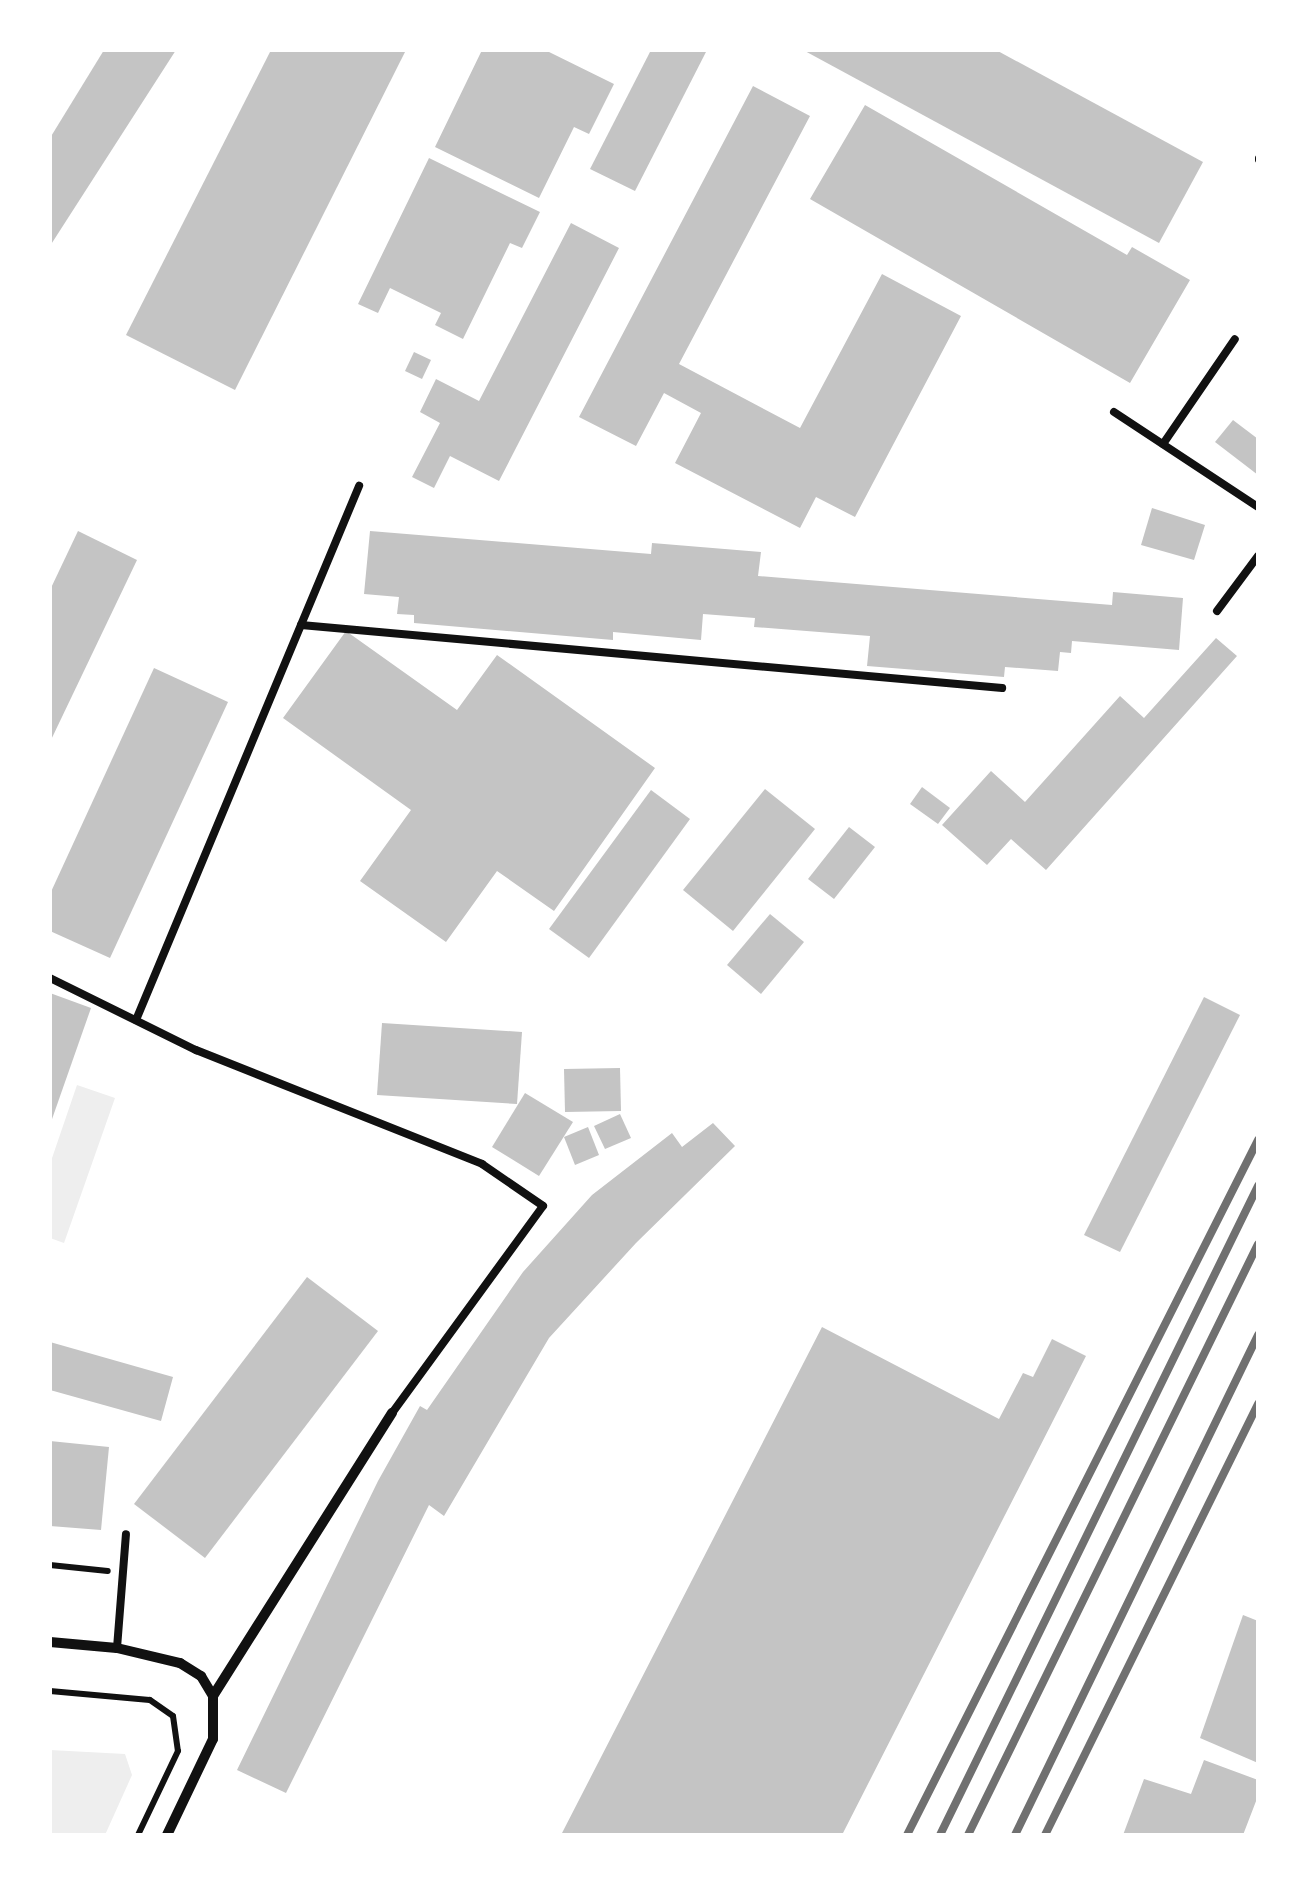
<!DOCTYPE html>
<html>
<head>
<meta charset="utf-8">
<style>
  body { margin:0 }
  #map { position:relative; width:1308px; height:1885px; overflow:hidden; background:#fff; font-family:"Noto Sans",sans-serif }
  div>[style] { position:absolute }
  .green>* { inset:0; background:#eee }
  .building>* { inset:0; background:#c4c4c4 }
  .path>* { height:6px; margin:-3px; padding:0 3px; transform-origin:3px; border-radius:3px; background:#111 }
  .service>* { height:8px; margin:-4px; padding:0 4px; transform-origin:4px; border-radius:4px; background:#111 }
  .minor>* { height:10px; margin:-5px; padding:0 5px; transform-origin:5px; border-radius:5px; background:#111 }
  .rail>* { height:8px; margin:-4px; padding:0 4px; transform-origin:4px; border-radius:4px; background:#707070 }
  span { translate:-50% -50%; white-space:nowrap; text-align:center; line-height:1.15; -webkit-text-stroke:8px #fff; paint-order:stroke }
  .frame { position:absolute; inset:0; border:52px solid #fff; pointer-events:none }
</style>
</head>
<body>
<div id="map">
  <div class="green">
    <i style="clip-path:polygon(77px 1085px,115px 1098px,64px 1243px,50px 1238px,50px 1164px)"></i>
    <i style="clip-path:polygon(50px 1750px,125px 1754px,132px 1775px,105px 1835px,50px 1835px)"></i>
  </div>
  <div class="building">
    <i style="clip-path:polygon(104px 50px,176px 50px,50px 246px,50px 138px)"></i>
    <i style="clip-path:polygon(271px 50px,406px 50px,235px 390px,126px 335px)"></i>
    <i style="clip-path:polygon(482px 50px,545px 50px,614px 84px,589px 134px,574px 127px,539px 198px,435px 147px)"></i>
    <i style="clip-path:polygon(651px 50px,707px 50px,635px 191px,590px 169px)"></i>
    <i style="clip-path:polygon(803px 50px,996px 50px,1203px 162px,1159px 243px)"></i>
    <i style="clip-path:polygon(753px 86px,810px 116px,679px 364px,800px 428px,882px 274px,961px 316px,855px 517px,816px 497px,800px 528px,675px 463px,701px 413px,664px 393px,636px 446px,579px 417px)"></i>
    <i style="clip-path:polygon(865px 105px,1127px 255px,1132px 247px,1190px 280px,1130px 383px,810px 199px)"></i>
    <i style="clip-path:polygon(429px 158px,540px 212px,522px 248px,510px 243px,463px 339px,435px 325px,441px 313px,390px 288px,378px 313px,358px 304px)"></i>
    <i style="clip-path:polygon(571px 223px,619px 248px,499px 481px,450px 456px,434px 488px,412px 477px,440px 423px,420px 412px,436px 379px,479px 401px)"></i>
    <i style="clip-path:polygon(414px 352px,431px 360px,422px 379px,405px 371px)"></i>
    <i style="clip-path:polygon(1233px 420px,1258px 439px,1258px 475px,1215px 442px)"></i>
    <i style="clip-path:polygon(1152px 508px,1205px 525px,1194px 560px,1141px 545px)"></i>
    <i style="clip-path:polygon(78px 531px,137px 560px,50px 742px,50px 590px)"></i>
    <i style="clip-path:polygon(370px 531px,651px 554px,652px 543px,761px 552px,758px 576px,1112px 605px,1113px 592px,1183px 598px,1179px 650px,1072px 641px,1071px 653px,1060px 652px,1058px 671px,1005px 667px,1004px 677px,867px 666px,870px 636px,754px 627px,755px 618px,703px 614px,701px 640px,613px 632px,613px 640px,414px 623px,414px 615px,397px 614px,399px 597px,364px 594px)"></i>
    <i style="clip-path:polygon(346px 631px,457px 710px,497px 655px,655px 768px,554px 911px,497px 871px,446px 942px,360px 881px,411px 810px,283px 718px)"></i>
    <i style="clip-path:polygon(1216px 638px,1237px 656px,1046px 870px,1011px 839px,987px 865px,942px 825px,991px 771px,1025px 802px,1120px 696px,1144px 718px)"></i>
    <i style="clip-path:polygon(154px 668px,228px 702px,110px 958px,50px 931px,50px 894px)"></i>
    <i style="clip-path:polygon(922px 787px,950px 808px,938px 824px,910px 804px)"></i>
    <i style="clip-path:polygon(765px 789px,815px 829px,733px 931px,683px 890px)"></i>
    <i style="clip-path:polygon(651px 790px,690px 819px,589px 958px,549px 929px)"></i>
    <i style="clip-path:polygon(849px 827px,875px 847px,834px 899px,808px 879px)"></i>
    <i style="clip-path:polygon(770px 914px,804px 942px,761px 994px,727px 965px)"></i>
    <i style="clip-path:polygon(50px 993px,91px 1008px,51px 1122px,50px 1122px)"></i>
    <i style="clip-path:polygon(1204px 997px,1240px 1015px,1120px 1252px,1084px 1235px)"></i>
    <i style="clip-path:polygon(382px 1023px,522px 1032px,517px 1104px,377px 1095px)"></i>
    <i style="clip-path:polygon(620px 1068px,621px 1111px,565px 1112px,564px 1069px)"></i>
    <i style="clip-path:polygon(525px 1093px,573px 1122px,539px 1176px,492px 1147px)"></i>
    <i style="clip-path:polygon(620px 1114px,631px 1138px,605px 1149px,594px 1126px)"></i>
    <i style="clip-path:polygon(713px 1123px,735px 1146px,636px 1243px,549px 1338px,444px 1516px,429px 1505px,286px 1793px,237px 1770px,378px 1481px,420px 1406px,427px 1410px,523px 1272px,592px 1195px,672px 1133px,682px 1147px)"></i>
    <i style="clip-path:polygon(588px 1127px,599px 1155px,575px 1165px,564px 1137px)"></i>
    <i style="clip-path:polygon(307px 1277px,378px 1331px,205px 1558px,134px 1504px)"></i>
    <i style="clip-path:polygon(822px 1327px,999px 1419px,1023px 1373px,1033px 1377px,1052px 1339px,1086px 1356px,842px 1835px,561px 1835px)"></i>
    <i style="clip-path:polygon(50px 1342px,173px 1377px,161px 1421px,50px 1390px)"></i>
    <i style="clip-path:polygon(50px 1441px,109px 1447px,101px 1530px,50px 1526px)"></i>
    <i style="clip-path:polygon(1243px 1615px,1258px 1621px,1258px 1763px,1200px 1738px)"></i>
    <i style="clip-path:polygon(1204px 1760px,1258px 1780px,1258px 1796px,1243px 1835px,1123px 1835px,1144px 1779px,1191px 1794px)"></i>
  </div>
  <div class="path">
    <i style="left:1258px;top:160px;width:2px;rotate:-90deg"></i>
    <i style="left:50px;top:1565px;width:58px;rotate:5.9deg"></i>
    <i style="left:50px;top:1691px;width:100px;rotate:5.1deg"></i>
    <i style="left:150px;top:1700px;width:28px;rotate:35deg"></i>
    <i style="left:173px;top:1716px;width:35px;rotate:82deg"></i>
    <i style="left:178px;top:1751px;width:93px;rotate:115.5deg"></i>
  </div>
  <div class="service">
    <i style="left:1114px;top:412px;width:173px;rotate:33.4deg"></i>
    <i style="left:1163px;top:444px;width:127px;rotate:-55.6deg"></i>
    <i style="left:1217px;top:611px;width:69px;rotate:-53.3deg"></i>
    <i style="left:301px;top:625px;width:704px;rotate:5.14deg"></i>
    <i style="left:50px;top:978px;width:163px;rotate:26.3deg"></i>
    <i style="left:196px;top:1050px;width:308px;rotate:21.7deg"></i>
    <i style="left:482px;top:1164px;width:74px;rotate:34.5deg"></i>
    <i style="left:543px;top:1206px;width:256px;rotate:126.1deg"></i>
    <i style="left:136px;top:1020px;width:579px;rotate:-67.33deg"></i>
    <i style="left:117px;top:1648px;width:114px;rotate:-85.5deg"></i>
  </div>
  <div class="minor">
    <i style="left:50px;top:1642px;width:67px;rotate:5.1deg"></i>
    <i style="left:117px;top:1648px;width:65px;rotate:13.4deg"></i>
    <i style="left:180px;top:1663px;width:25px;rotate:32deg"></i>
    <i style="left:201px;top:1676px;width:23px;rotate:59deg"></i>
    <i style="left:167px;top:1835px;width:106px;rotate:-64.4deg"></i>
    <i style="left:213px;top:1739px;width:43px;rotate:-90deg"></i>
    <i style="left:213px;top:1696px;width:335px;rotate:-57.7deg"></i>
  </div>
  <div class="rail">
    <i style="left:907px;top:1835px;width:779px;rotate:-63.2deg"></i>
    <i style="left:940px;top:1835px;width:723px;rotate:-63.9deg"></i>
    <i style="left:968px;top:1835px;width:658px;rotate:-63.86deg"></i>
    <i style="left:1015px;top:1835px;width:556px;rotate:-64.08deg"></i>
    <i style="left:1045px;top:1835px;width:481px;rotate:-63.7deg"></i>
  </div>
  <div class="frame"></div>
</div>
</body>
</html>
